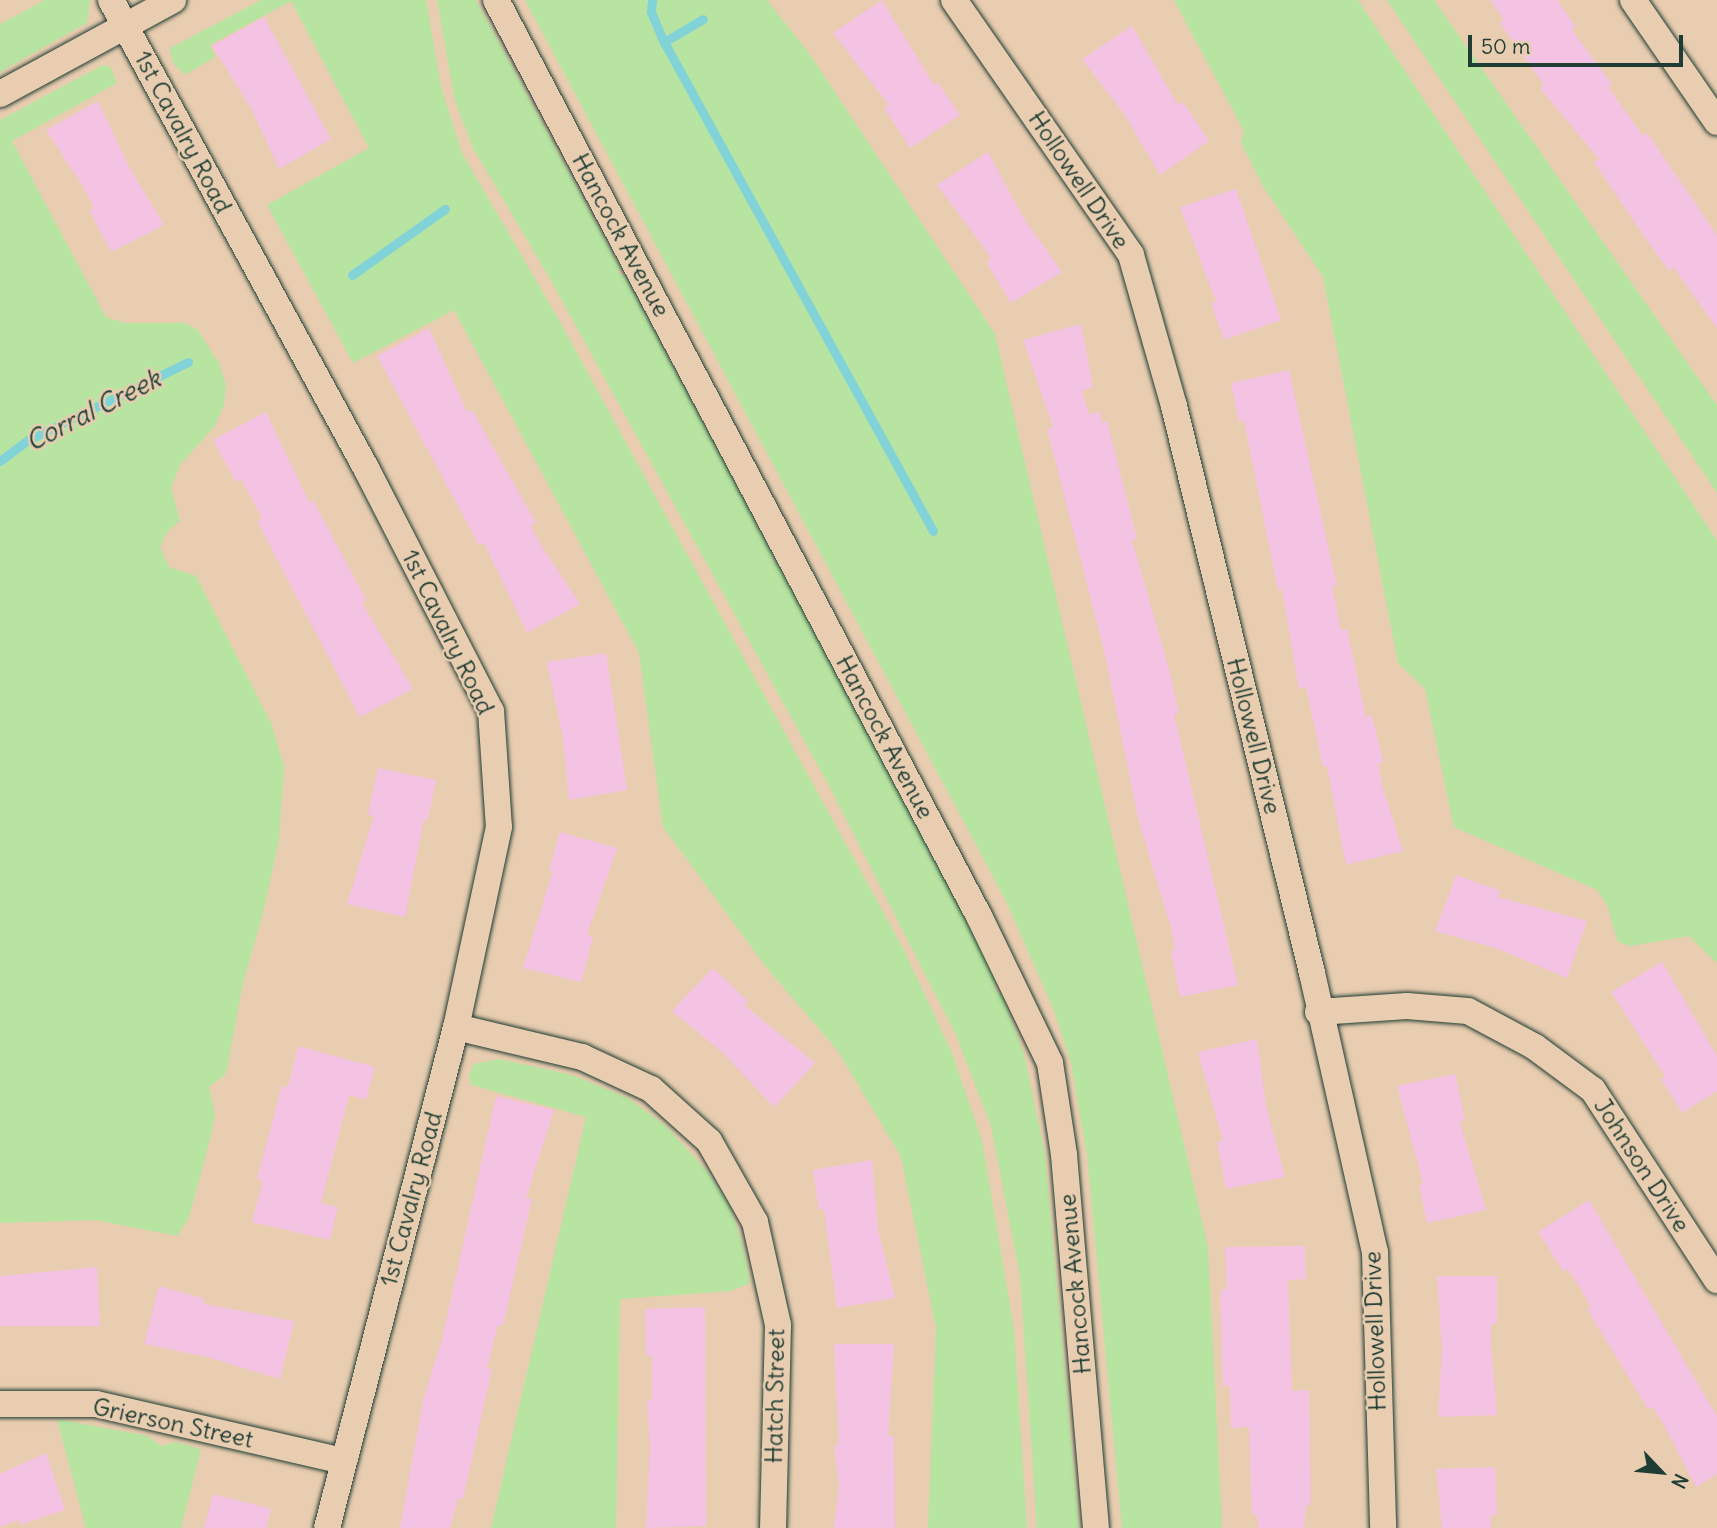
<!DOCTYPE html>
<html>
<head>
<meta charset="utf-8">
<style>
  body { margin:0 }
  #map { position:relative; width:1717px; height:1528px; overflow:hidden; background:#e9cdb0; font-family:Delius,sans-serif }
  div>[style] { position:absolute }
  .green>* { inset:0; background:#b8e4a1 }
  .stream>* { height:9px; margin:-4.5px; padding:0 4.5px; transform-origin:4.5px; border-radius:4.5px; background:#82d3d8 }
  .building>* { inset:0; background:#f4c3e4 }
  .roads { filter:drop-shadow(0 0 2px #1f3d34) drop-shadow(0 0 2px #1f3d34) }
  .minor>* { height:26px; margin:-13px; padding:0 13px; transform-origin:13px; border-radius:13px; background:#e9cdb0 }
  span { translate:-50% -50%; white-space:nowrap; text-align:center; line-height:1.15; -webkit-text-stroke:5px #e9cdb0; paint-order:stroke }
  .street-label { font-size:24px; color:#1f3d34 }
  .water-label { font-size:26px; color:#24443c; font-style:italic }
  .north { position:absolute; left:1626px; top:1437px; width:70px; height:70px; -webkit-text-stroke:5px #e9cdb0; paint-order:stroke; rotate:116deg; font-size:19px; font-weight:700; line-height:28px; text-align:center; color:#1f3d34 }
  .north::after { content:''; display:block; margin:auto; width:24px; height:32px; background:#1f3d34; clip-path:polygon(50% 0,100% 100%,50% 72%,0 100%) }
  .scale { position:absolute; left:1468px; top:35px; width:215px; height:32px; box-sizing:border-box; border:4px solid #1f3d34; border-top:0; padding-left:9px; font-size:21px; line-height:24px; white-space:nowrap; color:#1f3d34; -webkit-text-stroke:5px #e9cdb0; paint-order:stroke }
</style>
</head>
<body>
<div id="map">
  <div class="green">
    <i style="clip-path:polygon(45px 0,90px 0,87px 23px,0 72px,0 24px)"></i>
    <i style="clip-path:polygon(261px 0,426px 0,441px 87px,462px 153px,555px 313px,904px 950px,952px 1053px,982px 1141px,1014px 1329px,1027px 1528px,928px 1528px,936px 1328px,901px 1157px,838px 1051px,766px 967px,663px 827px,639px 653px,454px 310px,353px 363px,267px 205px,369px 148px,291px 1px,210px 45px,215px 57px,185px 75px,173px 63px,170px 48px)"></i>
    <i style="clip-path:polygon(437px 0,476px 0,621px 269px,617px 272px,625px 276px,773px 554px,772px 562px,776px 560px,858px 713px,929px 845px,928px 854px,932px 852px,998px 984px,994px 986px,997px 993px,1001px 991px,1024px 1054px,1045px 1154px,1079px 1528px,1037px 1528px,1020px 1276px,991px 1126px,956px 1035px,829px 786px,550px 279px,473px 148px,455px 101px)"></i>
    <i style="clip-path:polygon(525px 0,767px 0,809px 53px,995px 334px,1208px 1247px,1222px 1528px,1122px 1528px,1087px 1155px,1071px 1063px,1053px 1008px,1006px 901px)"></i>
    <i style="clip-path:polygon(1174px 0,1358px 0,1717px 541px,1717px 963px,1689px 936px,1631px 946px,1618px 942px,1607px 905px,1597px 890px,1454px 827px,1425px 689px,1398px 663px,1323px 277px,1263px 186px,1241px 143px,1244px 131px)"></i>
    <i style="clip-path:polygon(1387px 0,1434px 0,1717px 405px,1717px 493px)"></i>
    <i style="clip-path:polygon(101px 66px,110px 66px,117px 83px,12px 141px,106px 317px,125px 323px,184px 323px,197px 329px,219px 363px,226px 385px,224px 406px,214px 427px,180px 465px,171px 488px,180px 521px,167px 532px,160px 547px,169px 567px,196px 576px,272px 725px,284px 767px,279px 840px,263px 913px,243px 983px,226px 1074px,209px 1087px,215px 1114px,210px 1139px,189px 1218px,177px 1236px,96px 1220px,0 1223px,0 120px)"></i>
    <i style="clip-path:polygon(500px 1059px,572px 1075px,628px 1098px,666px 1126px,708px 1172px,730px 1206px,744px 1249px,750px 1283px,731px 1291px,620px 1299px,616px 1528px,491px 1528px,586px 1117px,471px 1085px,469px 1075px,474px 1064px)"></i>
    <i style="clip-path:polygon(57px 1419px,148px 1436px,161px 1446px,175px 1442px,201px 1449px,181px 1528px,86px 1528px)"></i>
  </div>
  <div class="stream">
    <i style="left:652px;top:0;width:12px;rotate:95deg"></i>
    <i style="left:651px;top:12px;width:33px;rotate:67deg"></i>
    <i style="left:664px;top:42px;width:558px;rotate:61.18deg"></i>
    <i style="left:664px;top:42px;width:45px;rotate:-30.5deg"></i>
    <i style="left:352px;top:275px;width:114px;rotate:-35.4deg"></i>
    <i style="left:0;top:461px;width:35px;rotate:-37deg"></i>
    <i style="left:28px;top:440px;width:178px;rotate:-26deg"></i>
  </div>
  <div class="building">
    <i style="clip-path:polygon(882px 0,934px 85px,938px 82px,960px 115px,910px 148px,884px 108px,889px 105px,833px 33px)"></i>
    <i style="clip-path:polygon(1490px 0,1557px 0,1576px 27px,1572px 30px,1612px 84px,1608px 87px,1643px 136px,1647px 133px,1717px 235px,1717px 328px,1673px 267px,1669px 271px,1641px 232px,1594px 162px,1599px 159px,1540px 88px,1544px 85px,1499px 22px,1504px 20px)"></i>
    <i style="clip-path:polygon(264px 17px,331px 139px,279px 169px,252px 110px,212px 46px)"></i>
    <i style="clip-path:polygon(1132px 26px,1178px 105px,1183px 102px,1209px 141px,1160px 175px,1124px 114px,1082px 59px)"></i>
    <i style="clip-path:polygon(98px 101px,128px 165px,164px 225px,111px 252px,89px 210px,94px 208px,84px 188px,46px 130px)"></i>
    <i style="clip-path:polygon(988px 152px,1024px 219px,1062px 272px,1011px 303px,986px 262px,991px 259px,979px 241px,937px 185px)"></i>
    <i style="clip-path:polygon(1236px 189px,1281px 320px,1224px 340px,1211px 303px,1216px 301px,1180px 207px)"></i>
    <i style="clip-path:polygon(1081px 324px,1093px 387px,1082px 391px,1089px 414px,1100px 412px,1102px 422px,1107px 421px,1137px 539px,1132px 540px,1170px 673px,1179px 713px,1174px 714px,1238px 985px,1180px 997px,1171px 951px,1175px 950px,1171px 928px,1139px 822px,1104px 650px,1047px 429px,1053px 427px,1023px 340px)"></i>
    <i style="clip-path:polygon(429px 328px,467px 412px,472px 410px,536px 523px,531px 526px,541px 545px,580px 604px,527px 633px,484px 543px,479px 545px,377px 356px)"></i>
    <i style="clip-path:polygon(1289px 370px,1337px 586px,1332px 587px,1341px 630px,1347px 629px,1366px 717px,1372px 715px,1383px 762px,1378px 763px,1382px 785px,1403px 851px,1346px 865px,1327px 766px,1323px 767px,1306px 687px,1299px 689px,1282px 589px,1278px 590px,1244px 421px,1239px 422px,1231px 383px)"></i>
    <i style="clip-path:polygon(266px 412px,309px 502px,313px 500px,366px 600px,362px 603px,413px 689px,360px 717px,257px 521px,262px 518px,241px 479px,236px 482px,213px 440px)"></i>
    <i style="clip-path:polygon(606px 653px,627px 790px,569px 800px,563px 738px,547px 662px)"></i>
    <i style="clip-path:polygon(378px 768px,436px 780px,428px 819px,424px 819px,405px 917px,347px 904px,374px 816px,368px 815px)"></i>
    <i style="clip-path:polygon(560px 832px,617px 848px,587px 935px,593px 936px,581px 982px,523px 968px,553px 871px,549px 871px)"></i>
    <i style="clip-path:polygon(1456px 875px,1501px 891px,1498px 897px,1587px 921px,1567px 978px,1498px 949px,1435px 931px)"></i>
    <i style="clip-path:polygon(1662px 962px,1717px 1056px,1717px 1091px,1682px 1113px,1661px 1079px,1665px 1076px,1611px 992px)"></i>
    <i style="clip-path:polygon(713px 968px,748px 1001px,744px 1005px,815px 1063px,774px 1107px,722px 1052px,672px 1011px)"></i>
    <i style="clip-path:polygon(1257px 1039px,1266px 1106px,1285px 1177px,1226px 1189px,1217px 1142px,1223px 1141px,1198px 1052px)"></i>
    <i style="clip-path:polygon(298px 1046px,375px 1067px,366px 1100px,349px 1095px,321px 1203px,338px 1207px,330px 1240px,252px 1222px,263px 1181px,257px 1179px,282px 1086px,288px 1087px)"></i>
    <i style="clip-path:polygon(1455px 1074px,1465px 1120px,1460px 1122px,1486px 1210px,1427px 1223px,1419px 1185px,1423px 1184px,1397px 1086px)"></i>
    <i style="clip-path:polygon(496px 1096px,554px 1110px,526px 1198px,532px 1199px,503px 1326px,498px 1325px,487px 1368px,492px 1369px,463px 1499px,458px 1498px,450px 1528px,400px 1528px,423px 1401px,442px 1339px)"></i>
    <i style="clip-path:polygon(872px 1160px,878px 1230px,895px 1298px,837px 1308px,824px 1209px,819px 1210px,813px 1170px)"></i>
    <i style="clip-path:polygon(1589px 1200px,1717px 1416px,1717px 1474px,1696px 1487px,1664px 1425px,1652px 1407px,1648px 1409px,1587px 1309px,1591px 1307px,1580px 1288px,1568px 1269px,1564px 1272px,1538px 1232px)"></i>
    <i style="clip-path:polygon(1305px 1246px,1306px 1279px,1288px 1280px,1292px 1391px,1309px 1390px,1311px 1505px,1306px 1505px,1304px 1528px,1258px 1528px,1257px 1514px,1252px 1515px,1249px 1427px,1231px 1428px,1230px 1386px,1223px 1386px,1220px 1290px,1227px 1289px,1225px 1247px)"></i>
    <i style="clip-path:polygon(97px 1267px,100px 1326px,0 1326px,0 1276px)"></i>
    <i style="clip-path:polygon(1437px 1276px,1497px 1276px,1497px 1324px,1491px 1324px,1491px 1346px,1497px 1415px,1438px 1417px,1442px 1349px)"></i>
    <i style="clip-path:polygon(159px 1286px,205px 1299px,204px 1304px,294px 1321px,280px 1379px,207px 1357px,144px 1344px)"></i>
    <i style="clip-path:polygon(705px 1307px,706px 1526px,646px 1528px,650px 1448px,647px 1401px,652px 1400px,652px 1356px,646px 1356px,645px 1309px)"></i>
    <i style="clip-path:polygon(834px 1344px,894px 1344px,888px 1436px,894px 1436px,895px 1528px,834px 1528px,839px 1485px,834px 1445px,839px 1445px)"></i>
    <i style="clip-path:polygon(46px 1453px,65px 1510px,20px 1525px,18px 1520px,0 1527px,0 1474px)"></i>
    <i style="clip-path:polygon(1495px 1467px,1497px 1515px,1491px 1515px,1491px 1528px,1442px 1528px,1436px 1469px)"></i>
    <i style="clip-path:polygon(213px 1494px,271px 1509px,266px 1528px,204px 1528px)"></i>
  </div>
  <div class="roads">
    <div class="minor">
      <i style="left:111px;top:0;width:535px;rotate:61.42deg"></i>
      <i style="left:367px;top:470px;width:271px;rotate:62.8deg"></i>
      <i style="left:491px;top:711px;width:116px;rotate:86.1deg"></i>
      <i style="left:499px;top:827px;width:205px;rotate:102.1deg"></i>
      <i style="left:456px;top:1027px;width:517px;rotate:104.44deg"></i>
      <i style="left:496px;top:0;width:1036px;rotate:62.2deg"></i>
      <i style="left:979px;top:916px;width:163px;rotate:64.2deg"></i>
      <i style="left:1050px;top:1063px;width:93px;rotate:81.3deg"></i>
      <i style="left:1064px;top:1155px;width:374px;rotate:85.1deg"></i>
      <i style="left:954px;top:0;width:310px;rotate:55.2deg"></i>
      <i style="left:1131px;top:255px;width:157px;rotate:74.1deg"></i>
      <i style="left:1174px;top:406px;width:584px;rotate:76.32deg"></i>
      <i style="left:1312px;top:973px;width:286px;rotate:77.3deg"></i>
      <i style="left:1375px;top:1252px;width:276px;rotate:88.3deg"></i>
      <i style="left:1633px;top:0;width:148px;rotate:55.5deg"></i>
      <i style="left:0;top:94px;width:197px;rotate:-28.5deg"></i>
      <i style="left:1318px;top:1012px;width:89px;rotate:-3.9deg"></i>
      <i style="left:1407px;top:1006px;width:61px;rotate:4.7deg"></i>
      <i style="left:1468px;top:1011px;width:76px;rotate:28.2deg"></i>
      <i style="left:1535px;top:1047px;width:72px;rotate:36.6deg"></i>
      <i style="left:1593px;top:1090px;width:227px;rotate:56.9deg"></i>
      <i style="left:456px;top:1027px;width:130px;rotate:13.4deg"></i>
      <i style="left:582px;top:1057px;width:76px;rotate:24.9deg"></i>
      <i style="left:651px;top:1089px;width:78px;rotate:41.9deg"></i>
      <i style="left:709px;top:1141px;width:93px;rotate:60.4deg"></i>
      <i style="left:755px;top:1222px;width:106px;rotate:77.4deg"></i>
      <i style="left:778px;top:1325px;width:203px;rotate:91.4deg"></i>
      <i style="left:0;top:1404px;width:96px"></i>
      <i style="left:96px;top:1404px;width:253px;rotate:13deg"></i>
    </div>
  </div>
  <div class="street-label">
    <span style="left:183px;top:132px;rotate:62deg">1st Cavalry Road</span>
    <span style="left:1079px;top:180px;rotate:56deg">Hollowell Drive</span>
    <span style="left:621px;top:235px;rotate:62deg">Hancock Avenue</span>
    <span style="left:448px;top:632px;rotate:64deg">1st Cavalry Road</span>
    <span style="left:1254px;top:736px;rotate:76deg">Hollowell Drive</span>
    <span style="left:885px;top:737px;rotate:62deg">Hancock Avenue</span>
    <span style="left:1642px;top:1165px;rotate:57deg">Johnson Drive</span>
    <span style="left:411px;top:1199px;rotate:-75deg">1st Cavalry Road</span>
    <span style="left:1075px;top:1284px;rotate:-95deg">Hancock Avenue</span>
    <span style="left:1375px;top:1331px;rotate:-92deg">Hollowell Drive</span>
    <span style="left:775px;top:1396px;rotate:-89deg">Hatch Street</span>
    <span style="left:173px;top:1423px;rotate:12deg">Grierson Street</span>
  </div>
  <div class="water-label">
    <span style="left:93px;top:410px;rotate:-27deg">Corral Creek</span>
  </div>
  <div class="north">N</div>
  <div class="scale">50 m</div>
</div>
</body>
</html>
